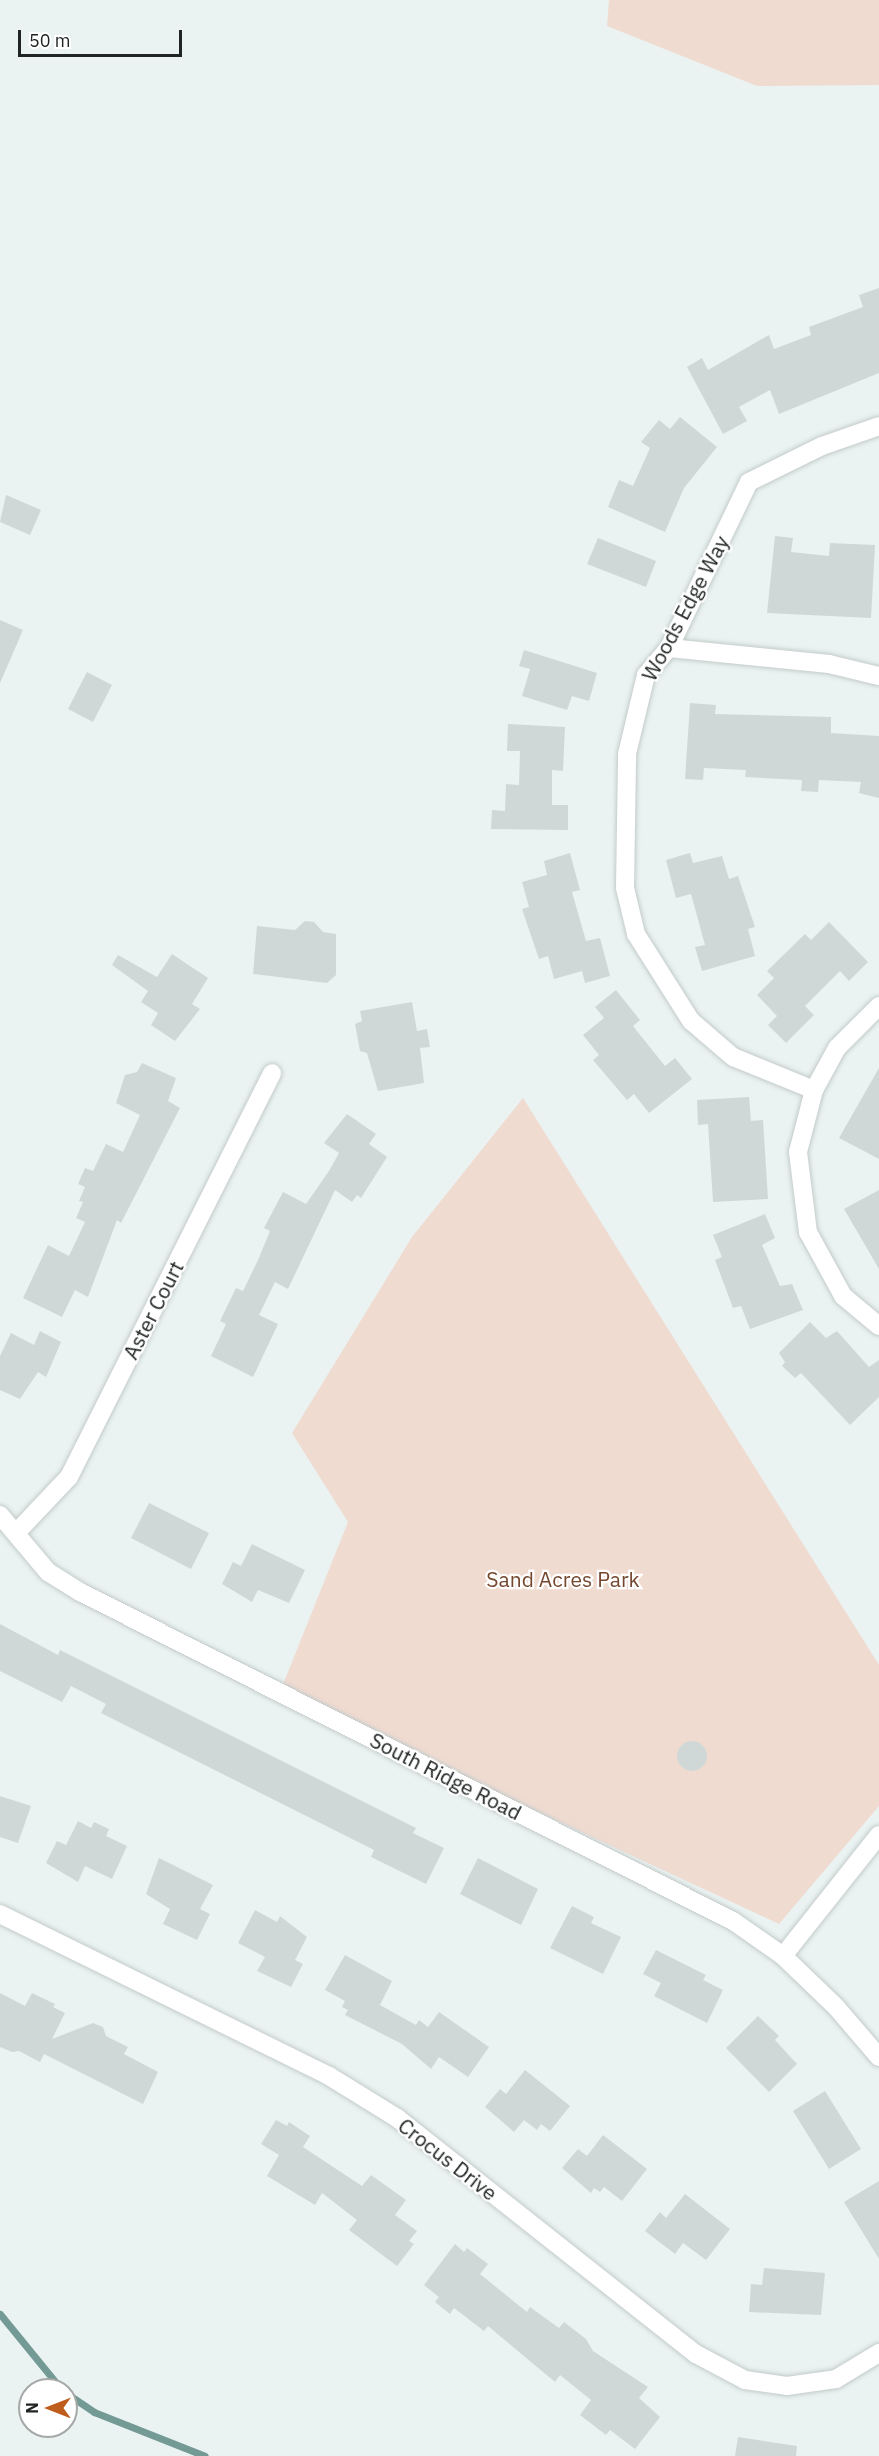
<!DOCTYPE html>
<html>
<head>
<meta charset="utf-8">
<style>
  body { margin:0 }
  #map { position:relative; width:879px; height:2456px; overflow:hidden; background:#eaf3f2; font-family:"IBM Plex Sans",sans-serif }
  div>[style] { position:absolute }
  .green>* { inset:0; background:#f0dbd1 }
  .stream>* { height:7px; margin:-3.5px; padding:0 3.5px; transform-origin:3.5px; border-radius:3.5px; background:#749a96 }
  .building>* { inset:0; background:#d0d8d7 }
  .round { border-radius:50% }
  .roads { filter:drop-shadow(0 0 2px #c3cbca) drop-shadow(0 0 2px #c3cbca) }
  .street>* { height:18px; margin:-9px; padding:0 9px; transform-origin:9px; border-radius:9px; background:#fff }
  span { translate:-50% -50%; white-space:nowrap; text-align:center; line-height:1.15; -webkit-text-stroke:4.5px #fff; paint-order:stroke }
  .street-label { font-size:21px; color:#212424 }
  .park-label { font-size:21px; color:#74472e }
  .north { position:absolute; left:18px; top:2378px; width:60px; height:60px; box-sizing:border-box; background:#fff; border:2px solid #a6a7a7; border-radius:50%; rotate:270deg; font-size:16px; font-weight:700; line-height:24px; text-align:center; color:#212424 }
  .north::after { content:''; display:block; margin:auto; width:21px; height:27px; background:#be5d1c; clip-path:polygon(50% 0,100% 100%,50% 72%,0 100%) }
  .scale { position:absolute; left:18px; top:30px; width:164px; height:27px; box-sizing:border-box; border:3px solid #212424; border-top:0; padding-left:8px; font-size:18px; line-height:21px; white-space:nowrap; color:#212424; -webkit-text-stroke:4px #fff; paint-order:stroke }
</style>
</head>
<body>
<div id="map">
  <div class="green">
    <i style="clip-path:polygon(609px 0,879px 0,879px 85px,757px 86px,607px 26px)"></i>
    <i style="clip-path:polygon(523px 1098px,879px 1665px,879px 1806px,779px 1924px,280px 1692px,348px 1522px,292px 1433px,412px 1237px)"></i>
  </div>
  <div class="stream">
    <i style="left:0;top:2314px;width:98px;rotate:50.8deg"></i>
    <i style="left:66px;top:2393px;width:34px;rotate:34deg"></i>
    <i style="left:94px;top:2412px;width:119px;rotate:21.6deg"></i>
  </div>
  <div class="building">
    <i style="clip-path:polygon(879px 288px,879px 373px,779px 414px,770px 390px,739px 407px,747px 421px,723px 434px,687px 367px,702px 358px,708px 370px,769px 335px,774px 349px,811px 335px,809px 327px,863px 307px,859px 295px)"></i>
    <i style="clip-path:polygon(680px 417px,717px 447px,684px 488px,665px 532px,608px 507px,619px 480px,633px 486px,650px 448px,641px 442px,659px 420px,670px 429px)"></i>
    <i style="clip-path:polygon(6px 495px,41px 510px,30px 535px,0 522px)"></i>
    <i style="clip-path:polygon(775px 536px,793px 538px,791px 552px,829px 556px,830px 543px,875px 545px,871px 618px,767px 613px)"></i>
    <i style="clip-path:polygon(598px 538px,656px 561px,646px 587px,587px 564px)"></i>
    <i style="clip-path:polygon(0 620px,23px 630px,0 683px)"></i>
    <i style="clip-path:polygon(524px 650px,597px 673px,589px 701px,572px 696px,567px 710px,522px 696px,530px 669px,519px 666px)"></i>
    <i style="clip-path:polygon(87px 672px,112px 685px,93px 722px,68px 709px)"></i>
    <i style="clip-path:polygon(690px 703px,716px 705px,715px 714px,831px 717px,831px 733px,879px 736px,879px 798px,859px 793px,861px 782px,819px 780px,818px 792px,801px 791px,802px 780px,745px 777px,746px 770px,704px 768px,703px 780px,685px 779px)"></i>
    <i style="clip-path:polygon(508px 724px,565px 727px,563px 771px,552px 770px,552px 805px,568px 805px,568px 830px,491px 829px,492px 810px,505px 811px,506px 784px,519px 785px,520px 751px,507px 751px)"></i>
    <i style="clip-path:polygon(570px 853px,580px 890px,572px 892px,586px 941px,600px 938px,610px 976px,585px 983px,582px 971px,554px 979px,548px 956px,539px 959px,522px 909px,529px 907px,522px 882px,547px 875px,544px 861px)"></i>
    <i style="clip-path:polygon(690px 853px,693px 863px,722px 856px,729px 879px,738px 876px,755px 927px,748px 929px,755px 956px,702px 971px,695px 947px,705px 945px,691px 894px,676px 898px,666px 860px)"></i>
    <i style="clip-path:polygon(305px 921px,314px 922px,323px 932px,336px 934px,336px 975px,327px 983px,253px 974px,257px 926px,295px 930px)"></i>
    <i style="clip-path:polygon(829px 922px,868px 962px,849px 981px,840px 971px,805px 1006px,814px 1015px,786px 1043px,768px 1025px,777px 1016px,757px 995px,774px 978px,767px 971px,805px 934px,811px 940px)"></i>
    <i style="clip-path:polygon(172px 954px,208px 978px,192px 1004px,200px 1009px,175px 1041px,151px 1025px,158px 1013px,141px 1002px,148px 991px,112px 965px,118px 955px,157px 977px)"></i>
    <i style="clip-path:polygon(616px 990px,640px 1020px,633px 1026px,665px 1066px,675px 1058px,692px 1079px,649px 1113px,634px 1094px,627px 1100px,604px 1073px,593px 1060px,599px 1055px,583px 1035px,604px 1018px,595px 1007px)"></i>
    <i style="clip-path:polygon(412px 1002px,417px 1031px,427px 1029px,430px 1047px,420px 1048px,424px 1083px,378px 1091px,367px 1053px,360px 1051px,355px 1024px,362px 1021px,360px 1011px)"></i>
    <i style="clip-path:polygon(142px 1063px,176px 1078px,168px 1101px,180px 1108px,121px 1223px,117px 1220px,88px 1297px,75px 1290px,62px 1317px,23px 1298px,48px 1245px,69px 1256px,85px 1222px,76px 1218px,83px 1202px,79px 1201px,85px 1187px,78px 1184px,85px 1168px,93px 1171px,106px 1144px,123px 1152px,140px 1115px,116px 1103px,125px 1075px,137px 1072px)"></i>
    <i style="clip-path:polygon(879px 1068px,879px 1159px,839px 1138px)"></i>
    <i style="clip-path:polygon(749px 1097px,751px 1121px,763px 1120px,768px 1199px,713px 1202px,708px 1124px,698px 1125px,697px 1100px)"></i>
    <i style="clip-path:polygon(347px 1114px,376px 1134px,369px 1144px,387px 1157px,361px 1198px,357px 1195px,352px 1202px,335px 1190px,288px 1289px,275px 1282px,259px 1315px,278px 1324px,253px 1377px,211px 1356px,226px 1324px,220px 1321px,236px 1288px,243px 1291px,258px 1260px,270px 1231px,264px 1228px,283px 1192px,306px 1204px,329px 1171px,339px 1153px,324px 1143px)"></i>
    <i style="clip-path:polygon(879px 1190px,879px 1269px,844px 1209px)"></i>
    <i style="clip-path:polygon(765px 1214px,775px 1238px,762px 1245px,780px 1286px,792px 1284px,803px 1310px,750px 1329px,741px 1306px,733px 1308px,715px 1260px,722px 1257px,713px 1235px)"></i>
    <i style="clip-path:polygon(810px 1322px,826px 1338px,837px 1331px,869px 1367px,879px 1360px,879px 1397px,850px 1425px,801px 1373px,795px 1378px,782px 1366px,785px 1362px,779px 1353px)"></i>
    <i style="clip-path:polygon(40px 1331px,61px 1342px,46px 1377px,38px 1372px,20px 1399px,0 1390px,0 1356px,11px 1333px,34px 1345px)"></i>
    <i style="clip-path:polygon(149px 1503px,209px 1533px,191px 1569px,131px 1538px)"></i>
    <i style="clip-path:polygon(252px 1544px,305px 1570px,289px 1603px,258px 1590px,252px 1602px,222px 1584px,233px 1562px,241px 1566px)"></i>
    <i style="clip-path:polygon(0 1624px,58px 1655px,60px 1650px,416px 1828px,413px 1833px,444px 1848px,426px 1884px,371px 1857px,374px 1850px,101px 1713px,106px 1704px,71px 1686px,62px 1702px,0 1671px)"></i>
    <i class="round" style="left:677px;top:1741px;width:30px;height:30px"></i>
    <i style="clip-path:polygon(0 1796px,31px 1806px,18px 1843px,0 1837px)"></i>
    <i style="clip-path:polygon(78px 1821px,91px 1828px,94px 1822px,109px 1829px,106px 1836px,127px 1846px,112px 1879px,85px 1866px,78px 1882px,46px 1863px,57px 1841px,66px 1845px)"></i>
    <i style="clip-path:polygon(159px 1858px,213px 1885px,200px 1909px,210px 1914px,197px 1940px,163px 1924px,170px 1909px,146px 1894px)"></i>
    <i style="clip-path:polygon(478px 1858px,538px 1889px,521px 1925px,460px 1894px)"></i>
    <i style="clip-path:polygon(572px 1906px,594px 1917px,591px 1923px,621px 1937px,603px 1974px,550px 1948px)"></i>
    <i style="clip-path:polygon(255px 1910px,277px 1922px,280px 1916px,307px 1937px,295px 1960px,303px 1964px,291px 1987px,257px 1971px,265px 1957px,238px 1943px)"></i>
    <i style="clip-path:polygon(656px 1950px,706px 1975px,703px 1980px,723px 1990px,707px 2023px,654px 1996px,661px 1983px,643px 1974px)"></i>
    <i style="clip-path:polygon(345px 1955px,392px 1981px,380px 2005px,416px 2025px,419px 2020px,428px 2027px,439px 2012px,489px 2047px,468px 2077px,439px 2057px,431px 2069px,402px 2044px,345px 2015px,348px 2010px,342px 2007px,345px 2001px,325px 1990px)"></i>
    <i style="clip-path:polygon(0 1993px,25px 2006px,32px 1993px,55px 2004px,53px 2007px,65px 2013px,52px 2039px,93px 2023px,103px 2027px,106px 2036px,128px 2047px,124px 2054px,158px 2072px,143px 2104px,44px 2054px,40px 2062px,19px 2051px,12px 2052px,0 2047px)"></i>
    <i style="clip-path:polygon(758px 2016px,779px 2036px,775px 2040px,797px 2064px,769px 2092px,726px 2048px)"></i>
    <i style="clip-path:polygon(525px 2070px,570px 2106px,550px 2131px,541px 2124px,537px 2130px,524px 2120px,514px 2132px,485px 2107px,500px 2089px,506px 2094px)"></i>
    <i style="clip-path:polygon(825px 2091px,861px 2149px,829px 2169px,793px 2111px)"></i>
    <i style="clip-path:polygon(276px 2120px,287px 2126px,289px 2122px,310px 2136px,303px 2147px,362px 2186px,371px 2175px,406px 2200px,395px 2215px,417px 2231px,409px 2241px,414px 2244px,397px 2266px,349px 2230px,357px 2220px,322px 2193px,315px 2205px,267px 2176px,279px 2155px,261px 2144px)"></i>
    <i style="clip-path:polygon(603px 2135px,647px 2169px,622px 2201px,604px 2187px,600px 2192px,594px 2188px,591px 2193px,562px 2168px,578px 2149px,587px 2156px)"></i>
    <i style="clip-path:polygon(879px 2181px,879px 2259px,844px 2202px)"></i>
    <i style="clip-path:polygon(685px 2194px,730px 2229px,706px 2260px,683px 2243px,675px 2254px,645px 2231px,660px 2212px,666px 2218px)"></i>
    <i style="clip-path:polygon(455px 2244px,464px 2252px,467px 2248px,488px 2264px,480px 2274px,527px 2312px,530px 2307px,559px 2328px,564px 2322px,586px 2339px,593px 2351px,648px 2387px,639px 2398px,660px 2417px,635px 2449px,610px 2430px,606px 2435px,580px 2415px,591px 2400px,560px 2375px,555px 2382px,488px 2326px,484px 2331px,454px 2308px,450px 2314px,435px 2302px,439px 2297px,424px 2285px)"></i>
    <i style="clip-path:polygon(764px 2268px,825px 2273px,821px 2315px,749px 2312px,751px 2284px,762px 2285px)"></i>
    <i style="clip-path:polygon(738px 2437px,797px 2446px,796px 2456px,735px 2456px)"></i>
  </div>
  <div class="roads">
    <div class="street">
      <i style="left:669px;top:648px;width:161px;rotate:5.7deg"></i>
      <i style="left:829px;top:664px;width:51px;rotate:13.5deg"></i>
      <i style="left:879px;top:1006px;width:59px;rotate:135deg"></i>
      <i style="left:837px;top:1048px;width:48px;rotate:118.7deg"></i>
      <i style="left:814px;top:1090px;width:64px;rotate:104.5deg"></i>
      <i style="left:798px;top:1152px;width:81px;rotate:82.9deg"></i>
      <i style="left:808px;top:1232px;width:73px;rotate:61.3deg"></i>
      <i style="left:843px;top:1296px;width:47px;rotate:39.8deg"></i>
      <i style="left:814px;top:1090px;width:87px;rotate:-157.8deg"></i>
      <i style="left:733px;top:1057px;width:55px;rotate:-139.4deg"></i>
      <i style="left:691px;top:1021px;width:103px;rotate:-122.3deg"></i>
      <i style="left:636px;top:934px;width:47px;rotate:-103.4deg"></i>
      <i style="left:625px;top:888px;width:134px;rotate:-89.1deg"></i>
      <i style="left:627px;top:754px;width:81px;rotate:-76.5deg"></i>
      <i style="left:646px;top:675px;width:35px;rotate:-50deg"></i>
      <i style="left:669px;top:648px;width:184px;rotate:-64.3deg"></i>
      <i style="left:749px;top:482px;width:81px;rotate:-26.3deg"></i>
      <i style="left:822px;top:446px;width:60px;rotate:-19.3deg"></i>
      <i style="left:0;top:1515px;width:75px;rotate:49.9deg"></i>
      <i style="left:48px;top:1572px;width:38px;rotate:32deg"></i>
      <i style="left:80px;top:1592px;width:731px;rotate:26.74deg"></i>
      <i style="left:733px;top:1921px;width:61px;rotate:35deg"></i>
      <i style="left:783px;top:1956px;width:74px;rotate:43.9deg"></i>
      <i style="left:836px;top:2007px;width:66px;rotate:49.3deg"></i>
      <i style="left:16px;top:1533px;width:77px;rotate:-46.6deg"></i>
      <i style="left:69px;top:1477px;width:452px;rotate:-63.3deg"></i>
      <i style="left:0;top:1914px;width:367px;rotate:26.2deg"></i>
      <i style="left:329px;top:2076px;width:80px;rotate:31.7deg"></i>
      <i style="left:397px;top:2118px;width:381px;rotate:38.3deg"></i>
      <i style="left:696px;top:2354px;width:55px;rotate:28deg"></i>
      <i style="left:745px;top:2380px;width:42px;rotate:8.1deg"></i>
      <i style="left:787px;top:2386px;width:49px;rotate:-8.1deg"></i>
      <i style="left:836px;top:2379px;width:50px;rotate:-31.2deg"></i>
      <i style="left:783px;top:1956px;width:154px;rotate:-51.6deg"></i>
    </div>
  </div>
  <div class="street-label">
    <span style="left:685px;top:608px;rotate:-62deg">Woods Edge Way</span>
    <span style="left:153px;top:1310px;rotate:-63deg">Aster Court</span>
    <span style="left:446px;top:1776px;rotate:27deg">South Ridge Road</span>
    <span style="left:448px;top:2159px;rotate:38deg">Crocus Drive</span>
  </div>
  <div class="park-label">
    <span style="left:563px;top:1579px">Sand Acres Park</span>
  </div>
  <div class="north">N</div>
  <div class="scale">50 m</div>
</div>
</body>
</html>
